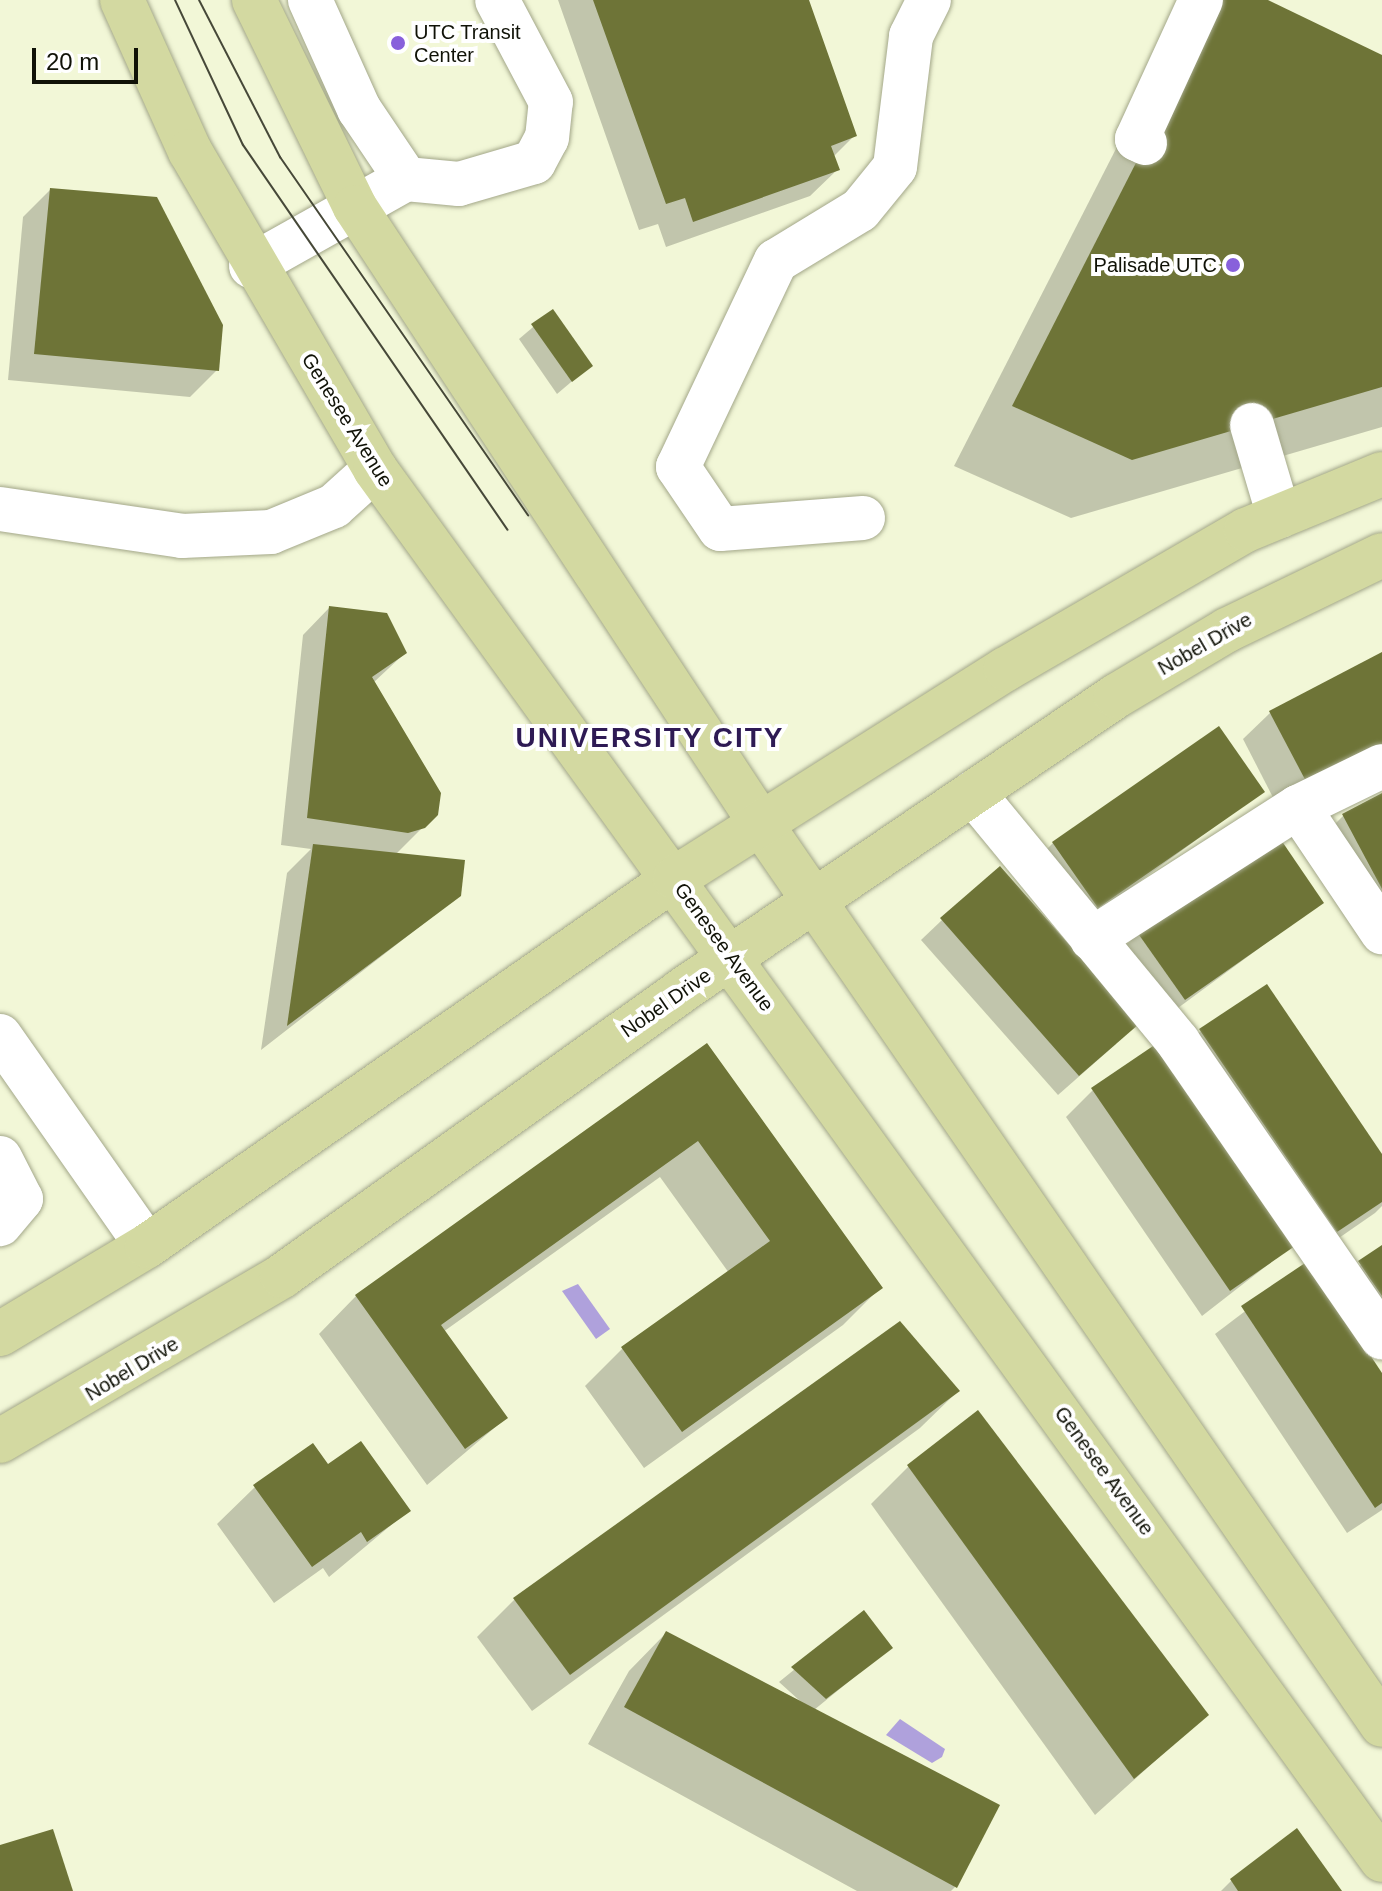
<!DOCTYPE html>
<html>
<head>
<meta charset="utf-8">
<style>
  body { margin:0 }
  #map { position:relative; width:1382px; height:1891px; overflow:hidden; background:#f2f7d7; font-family:Helvetica,sans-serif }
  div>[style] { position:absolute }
  .water>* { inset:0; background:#afa1dc }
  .shadow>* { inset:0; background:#0003 }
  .building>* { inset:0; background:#6e7437 }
  .roads { filter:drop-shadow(0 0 2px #a3a789) drop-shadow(0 0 2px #a3a789) }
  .minor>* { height:44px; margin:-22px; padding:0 22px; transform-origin:22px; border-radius:22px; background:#fff }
  .major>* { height:44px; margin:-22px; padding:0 22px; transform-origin:22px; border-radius:22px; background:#d3d9a1 }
  .tram>* { height:2px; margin:-1px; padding:0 1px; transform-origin:1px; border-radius:1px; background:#464838 }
  .dots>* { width:22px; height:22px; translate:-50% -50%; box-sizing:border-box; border:4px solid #fff; border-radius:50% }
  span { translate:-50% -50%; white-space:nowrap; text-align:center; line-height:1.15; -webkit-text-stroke:8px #fff; paint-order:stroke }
  .poi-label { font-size:20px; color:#101207 }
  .left { translate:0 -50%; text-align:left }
  .right { translate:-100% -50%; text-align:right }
  .street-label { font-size:20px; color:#101207 }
  .district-label { font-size:28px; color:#2e1a54; font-weight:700; letter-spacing:2px }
  .scale { position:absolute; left:32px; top:48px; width:106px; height:36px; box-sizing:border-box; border:4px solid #101207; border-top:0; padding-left:10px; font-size:24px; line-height:28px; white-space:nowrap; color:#101207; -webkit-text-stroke:6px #fff; paint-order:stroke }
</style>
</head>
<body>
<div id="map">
  <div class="water">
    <i style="clip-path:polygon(578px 1284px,610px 1329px,596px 1339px,562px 1291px)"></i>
    <i style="clip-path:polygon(900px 1719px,945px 1749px,942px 1757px,932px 1763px,886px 1735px)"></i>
  </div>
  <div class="shadow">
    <i style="clip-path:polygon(558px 0,807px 0,854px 136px,833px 157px,837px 170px,810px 196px,666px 247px,658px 224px,639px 230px)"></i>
    <i style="clip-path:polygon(1264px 0,1382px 57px,1382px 427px,1071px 518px,954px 466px,1170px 43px)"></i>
    <i style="clip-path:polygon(50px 190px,217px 370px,190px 397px,8px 380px,23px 217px)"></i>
    <i style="clip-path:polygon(552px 311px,590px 366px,557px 394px,519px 339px)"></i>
    <i style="clip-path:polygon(329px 608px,405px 653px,373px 683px,436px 814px,395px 855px,459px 896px,261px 1050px,287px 873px,311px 849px,281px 845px,303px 635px)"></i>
    <i style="clip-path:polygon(1382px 654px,1382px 761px,1281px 813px,1243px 739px,1270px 713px)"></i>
    <i style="clip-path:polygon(1262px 792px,1077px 927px,1033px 863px,1053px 843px)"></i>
    <i style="clip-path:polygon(1382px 796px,1382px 897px,1316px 843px,1343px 816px)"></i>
    <i style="clip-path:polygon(1322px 902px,1163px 1019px,1118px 954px,1138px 933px)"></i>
    <i style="clip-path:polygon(942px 920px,1116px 1044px,1058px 1095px,921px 940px)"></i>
    <i style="clip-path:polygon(1201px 1031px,1382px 1158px,1382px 1206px,1375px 1213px,1310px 1258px,1174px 1058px)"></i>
    <i style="clip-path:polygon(706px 1046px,880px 1288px,843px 1325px,644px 1468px,585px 1386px,622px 1349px,729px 1273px,660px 1177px,443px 1332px,506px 1418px,427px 1485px,319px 1334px,356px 1296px)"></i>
    <i style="clip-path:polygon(1093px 1090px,1292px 1246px,1202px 1316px,1066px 1117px)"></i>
    <i style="clip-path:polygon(1382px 1247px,1382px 1347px,1339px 1283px)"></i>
    <i style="clip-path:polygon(1307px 1264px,1382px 1377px,1382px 1510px,1347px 1533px,1215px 1334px)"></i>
    <i style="clip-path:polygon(899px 1324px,958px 1391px,920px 1428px,532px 1711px,477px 1637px,514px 1600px)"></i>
    <i style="clip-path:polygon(909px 1466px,1206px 1715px,1095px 1815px,871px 1504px)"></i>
    <i style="clip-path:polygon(327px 1467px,408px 1511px,329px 1577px,323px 1568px,274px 1603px,217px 1524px,255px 1487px)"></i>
    <i style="clip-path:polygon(864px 1613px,890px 1648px,814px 1710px,955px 1887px,951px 1891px,857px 1891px,588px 1744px,629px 1671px,666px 1633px,800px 1701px,779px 1682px)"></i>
    <i style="clip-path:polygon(1231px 1881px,1339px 1891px,1221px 1891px)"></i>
  </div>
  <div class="building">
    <i style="clip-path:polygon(593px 0,809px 0,857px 136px,831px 146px,840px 170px,693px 222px,685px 198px,666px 204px)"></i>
    <i style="clip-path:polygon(1219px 0,1268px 0,1382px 55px,1382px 387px,1132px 460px,1012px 406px)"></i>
    <i style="clip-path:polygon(50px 188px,157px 197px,223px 325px,219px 371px,34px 354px)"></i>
    <i style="clip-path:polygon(553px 309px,593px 366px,572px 382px,531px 324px)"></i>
    <i style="clip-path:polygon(329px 606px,387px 613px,407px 653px,372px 677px,441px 793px,438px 815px,425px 828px,408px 833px,307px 818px)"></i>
    <i style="clip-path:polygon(1382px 652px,1382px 749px,1309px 787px,1269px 711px)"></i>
    <i style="clip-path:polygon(1219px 726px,1265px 792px,1098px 908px,1052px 842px)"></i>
    <i style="clip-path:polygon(1382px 793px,1382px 889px,1342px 814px)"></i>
    <i style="clip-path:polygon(1277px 834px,1324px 903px,1185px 1000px,1137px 932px)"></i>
    <i style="clip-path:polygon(313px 844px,465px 860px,461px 896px,287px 1026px)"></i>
    <i style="clip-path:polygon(1000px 866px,1139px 1024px,1079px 1076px,940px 918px)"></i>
    <i style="clip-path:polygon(1267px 984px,1382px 1154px,1382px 1202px,1337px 1232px,1199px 1029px)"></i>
    <i style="clip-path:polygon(707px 1043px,883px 1288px,682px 1432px,621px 1347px,770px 1241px,698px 1141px,441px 1325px,508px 1418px,465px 1449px,355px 1295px)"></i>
    <i style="clip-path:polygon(1156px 1044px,1295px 1246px,1230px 1291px,1091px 1088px)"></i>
    <i style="clip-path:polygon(1382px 1245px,1382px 1296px,1358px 1261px)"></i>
    <i style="clip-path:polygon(1308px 1261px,1382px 1373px,1382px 1503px,1375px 1508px,1241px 1306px)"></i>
    <i style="clip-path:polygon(900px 1321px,960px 1391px,570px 1675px,513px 1598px)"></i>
    <i style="clip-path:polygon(978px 1410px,1209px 1715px,1134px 1779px,907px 1465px)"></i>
    <i style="clip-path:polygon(361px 1441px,411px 1511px,367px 1542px,361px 1532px,312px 1567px,253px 1485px,313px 1443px,328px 1464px)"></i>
    <i style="clip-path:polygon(864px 1610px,893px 1648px,826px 1699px,791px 1667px)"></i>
    <i style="clip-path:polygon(666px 1631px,1000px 1805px,957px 1888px,624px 1707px)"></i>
    <i style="clip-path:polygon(1297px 1828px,1342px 1891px,1238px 1891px,1230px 1879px)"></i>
    <i style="clip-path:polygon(53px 1829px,73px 1891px,0 1891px,0 1845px)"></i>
  </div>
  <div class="roads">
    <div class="minor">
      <i style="left:310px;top:0;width:120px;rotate:65.8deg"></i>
      <i style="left:359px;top:109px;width:84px;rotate:56.1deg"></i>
      <i style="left:1145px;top:143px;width:9px;rotate:-153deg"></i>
      <i style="left:1137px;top:139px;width:153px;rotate:-65.3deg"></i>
      <i style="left:251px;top:266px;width:178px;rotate:-29.3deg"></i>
      <i style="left:406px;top:179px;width:53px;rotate:5.4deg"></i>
      <i style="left:459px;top:184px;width:78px;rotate:-16.3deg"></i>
      <i style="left:534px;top:162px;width:27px;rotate:-62deg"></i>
      <i style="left:547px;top:138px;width:36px;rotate:-84deg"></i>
      <i style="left:551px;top:102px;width:115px;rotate:-117.9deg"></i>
      <i style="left:1252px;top:425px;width:95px;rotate:73.5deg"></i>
      <i style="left:0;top:509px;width:184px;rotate:8.4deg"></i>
      <i style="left:182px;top:536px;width:89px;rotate:-2.6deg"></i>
      <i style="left:271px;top:532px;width:68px;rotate:-22.4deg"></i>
      <i style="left:334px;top:506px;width:55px;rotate:-42.1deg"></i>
      <i style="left:863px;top:518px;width:143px;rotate:175.6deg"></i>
      <i style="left:720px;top:529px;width:75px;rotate:-124.1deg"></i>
      <i style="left:678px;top:467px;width:228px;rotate:-64.6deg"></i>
      <i style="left:776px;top:261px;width:98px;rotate:-31.3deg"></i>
      <i style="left:860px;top:210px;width:55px;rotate:-50.9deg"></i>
      <i style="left:895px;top:167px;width:132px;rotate:-83deg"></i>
      <i style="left:911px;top:36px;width:40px;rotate:-63.4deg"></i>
      <i style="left:973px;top:793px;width:323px;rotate:50.5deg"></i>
      <i style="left:1178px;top:1042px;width:359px;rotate:55.4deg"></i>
      <i style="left:1298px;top:807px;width:151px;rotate:56.1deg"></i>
      <i style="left:1092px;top:939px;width:245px;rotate:-32.7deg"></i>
      <i style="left:1298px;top:807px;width:93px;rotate:-26deg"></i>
      <i style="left:0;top:1036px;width:256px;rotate:55deg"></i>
      <i style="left:0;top:1158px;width:46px;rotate:62.9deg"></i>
      <i style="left:21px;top:1199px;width:33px;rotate:130deg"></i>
    </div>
    <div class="major">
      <i style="left:122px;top:0;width:166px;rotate:65.8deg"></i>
      <i style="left:190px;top:151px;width:368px;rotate:59.8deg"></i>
      <i style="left:375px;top:469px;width:1717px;rotate:54.1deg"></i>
      <i style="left:254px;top:0;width:230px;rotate:64deg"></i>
      <i style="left:355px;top:207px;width:739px;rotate:56.65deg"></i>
      <i style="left:761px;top:824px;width:1094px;rotate:55.42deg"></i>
      <i style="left:0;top:1334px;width:171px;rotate:-30.9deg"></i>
      <i style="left:147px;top:1246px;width:644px;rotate:-34.88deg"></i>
      <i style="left:675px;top:878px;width:391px;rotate:-32.3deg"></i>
      <i style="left:1006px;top:669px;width:277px;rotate:-30.1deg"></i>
      <i style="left:1246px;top:530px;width:147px;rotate:-22.4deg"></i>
      <i style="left:0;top:1441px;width:327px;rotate:-30.3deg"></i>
      <i style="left:282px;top:1276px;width:490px;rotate:-35.5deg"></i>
      <i style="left:681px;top:991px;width:526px;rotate:-34.14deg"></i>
      <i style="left:1116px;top:696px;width:129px;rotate:-30.7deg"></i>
      <i style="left:1227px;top:630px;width:172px;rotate:-25.8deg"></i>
    </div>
  </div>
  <div class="tram">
    <i style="left:175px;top:0;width:160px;rotate:64.9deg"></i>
    <i style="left:243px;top:145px;width:467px;rotate:55.5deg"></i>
    <i style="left:199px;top:0;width:177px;rotate:62.7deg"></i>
    <i style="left:280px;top:157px;width:436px;rotate:55.3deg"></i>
  </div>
  <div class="dots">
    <i style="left:398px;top:43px;background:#8860db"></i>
    <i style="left:1233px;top:265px;background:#8860db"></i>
  </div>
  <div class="poi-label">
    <span class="left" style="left:414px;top:44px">UTC Transit<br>Center</span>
    <span class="right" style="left:1217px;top:265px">Palisade UTC</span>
  </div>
  <div class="street-label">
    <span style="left:347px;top:420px;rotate:58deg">Genesee Avenue</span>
    <span style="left:1205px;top:644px;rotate:-30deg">Nobel Drive</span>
    <span style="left:724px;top:947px;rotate:54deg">Genesee Avenue</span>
    <span style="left:666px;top:1003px;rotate:-35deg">Nobel Drive</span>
    <span style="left:132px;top:1369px;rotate:-31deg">Nobel Drive</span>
    <span style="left:1104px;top:1471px;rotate:54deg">Genesee Avenue</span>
  </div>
  <div class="district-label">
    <span style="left:650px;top:738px">UNIVERSITY CITY</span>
  </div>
  <div class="scale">20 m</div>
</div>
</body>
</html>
